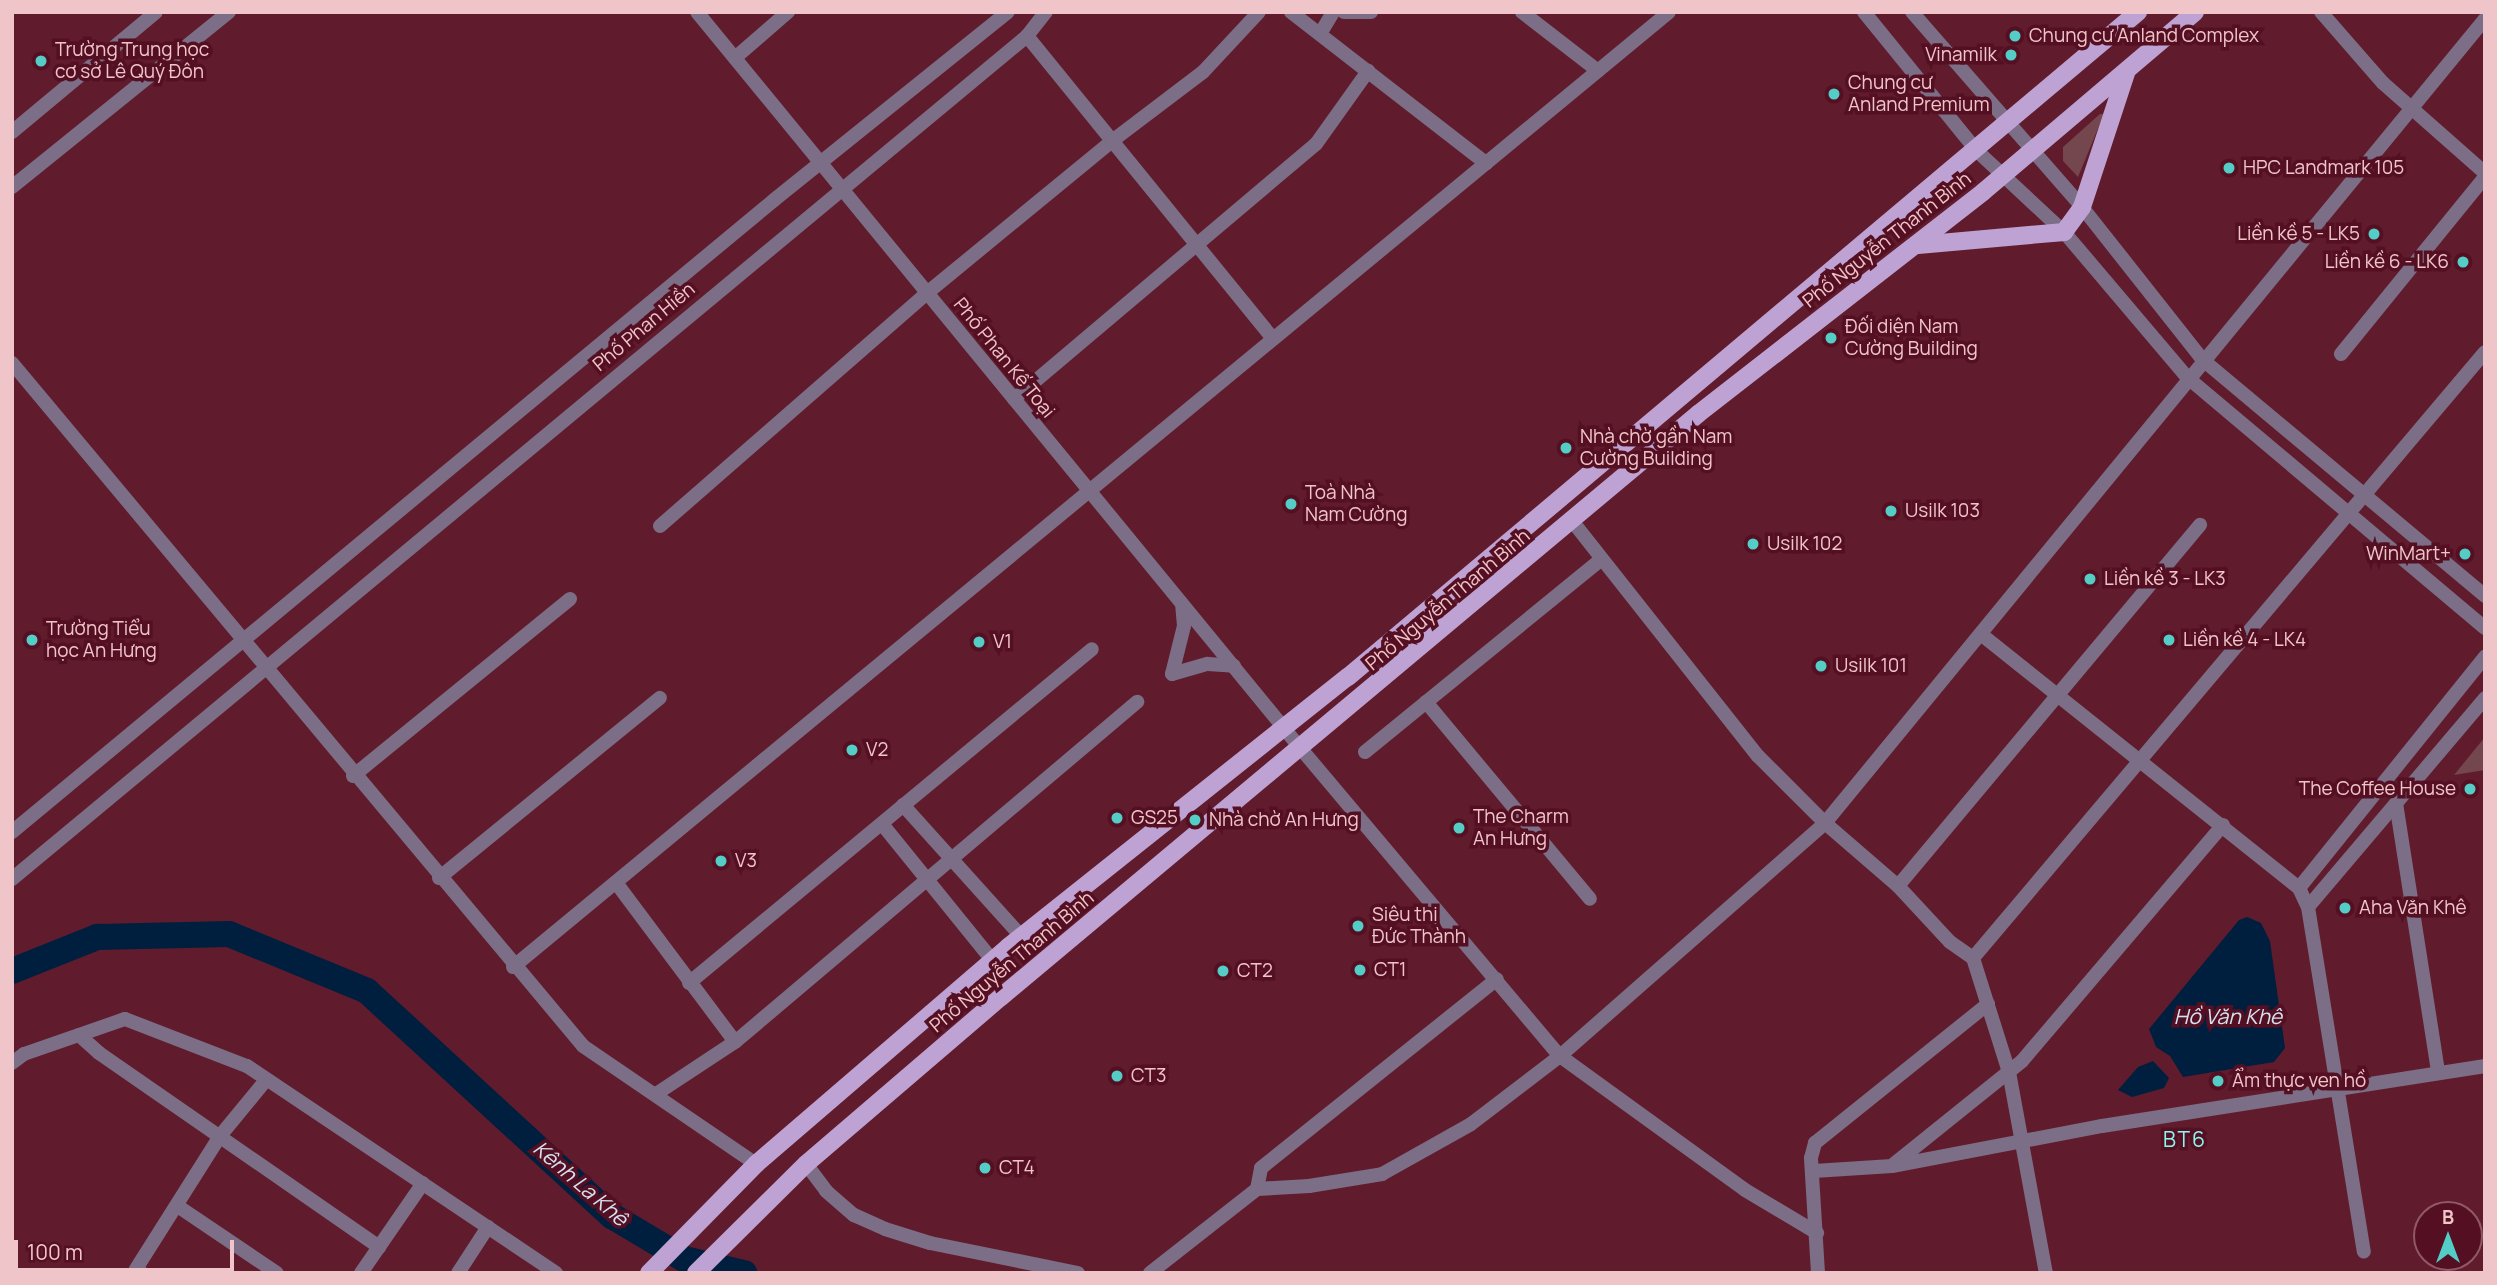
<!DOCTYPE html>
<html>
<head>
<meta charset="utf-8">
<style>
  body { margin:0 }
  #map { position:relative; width:2497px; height:1285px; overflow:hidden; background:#601c2c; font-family:Manrope,sans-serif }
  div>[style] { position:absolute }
  .green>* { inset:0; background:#74474e }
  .water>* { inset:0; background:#001f3f }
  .river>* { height:26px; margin:-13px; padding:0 13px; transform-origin:13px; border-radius:13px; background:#001f3f }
  .minor>* { height:14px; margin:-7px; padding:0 7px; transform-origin:7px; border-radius:7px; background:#7b6e86 }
  .tertiary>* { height:14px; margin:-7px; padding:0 7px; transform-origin:7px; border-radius:7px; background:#7b6e86 }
  .primary>* { height:18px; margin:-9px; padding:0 9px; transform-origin:9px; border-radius:9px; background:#bea2d3 }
  .dots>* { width:19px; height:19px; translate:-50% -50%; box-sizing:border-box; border:4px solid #541022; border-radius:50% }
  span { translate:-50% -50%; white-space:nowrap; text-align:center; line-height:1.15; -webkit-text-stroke:7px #541022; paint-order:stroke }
  .poi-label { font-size:19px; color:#f0c5ca }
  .left { translate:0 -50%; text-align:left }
  .right { translate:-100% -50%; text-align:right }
  .street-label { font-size:19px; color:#f0c5ca }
  .water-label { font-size:21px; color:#d4e1f0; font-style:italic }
  .neighbourhood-label { font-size:21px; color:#8cf7f0; letter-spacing:2px }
  .frame { position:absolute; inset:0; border:14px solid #f0c5ca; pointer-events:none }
  .north { position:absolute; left:2413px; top:1201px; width:70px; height:70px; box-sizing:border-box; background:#541022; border:2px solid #925865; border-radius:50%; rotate:0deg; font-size:19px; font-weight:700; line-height:28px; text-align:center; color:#f0c5ca }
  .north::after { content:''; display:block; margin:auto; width:24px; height:32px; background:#54cdc7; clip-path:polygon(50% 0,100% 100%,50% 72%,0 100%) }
  .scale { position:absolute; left:14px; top:1240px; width:220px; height:32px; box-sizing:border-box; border:4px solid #f0c5ca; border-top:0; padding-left:9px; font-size:21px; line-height:24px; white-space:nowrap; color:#f0c5ca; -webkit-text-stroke:5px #541022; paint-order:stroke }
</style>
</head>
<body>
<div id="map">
  <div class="green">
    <i style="clip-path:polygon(2100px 114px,2104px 114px,2078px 177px,2063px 161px,2063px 147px)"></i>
    <i style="clip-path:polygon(2485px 737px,2485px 770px,2454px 775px)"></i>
  </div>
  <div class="water">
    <i style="clip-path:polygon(2247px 917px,2261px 923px,2270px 941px,2285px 1048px,2274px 1062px,2183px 1077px,2170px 1056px,2156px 1047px,2149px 1029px,2239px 920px)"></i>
    <i style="clip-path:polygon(2153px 1061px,2169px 1078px,2164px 1088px,2132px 1097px,2118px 1090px,2138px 1067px)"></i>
  </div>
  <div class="river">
    <i style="left:12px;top:971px;width:92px;rotate:-21.8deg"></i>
    <i style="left:97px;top:937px;width:132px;rotate:-1.3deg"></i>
    <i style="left:229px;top:934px;width:149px;rotate:22.4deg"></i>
    <i style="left:367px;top:991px;width:333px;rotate:42.6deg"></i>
    <i style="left:612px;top:1216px;width:84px;rotate:30.8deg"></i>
    <i style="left:684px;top:1259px;width:62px;rotate:13.1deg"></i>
  </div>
  <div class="minor">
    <i style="left:1291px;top:12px;width:247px;rotate:37.8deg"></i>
    <i style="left:1344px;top:12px;width:27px"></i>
    <i style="left:1522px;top:12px;width:96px;rotate:37.8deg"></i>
    <i style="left:2321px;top:12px;width:94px;rotate:48.9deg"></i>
    <i style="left:2383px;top:83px;width:136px;rotate:41.4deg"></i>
    <i style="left:1320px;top:34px;width:26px;rotate:-59deg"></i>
    <i style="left:1027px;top:36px;width:390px;rotate:50.9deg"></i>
    <i style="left:736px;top:57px;width:69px;rotate:-40.9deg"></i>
    <i style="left:12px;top:132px;width:187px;rotate:-39.8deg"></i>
    <i style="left:12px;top:187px;width:279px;rotate:-38.9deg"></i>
    <i style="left:2341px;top:354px;width:228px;rotate:-50.9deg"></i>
    <i style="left:12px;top:363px;width:890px;rotate:50.1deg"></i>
    <i style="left:583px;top:1046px;width:209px;rotate:34.3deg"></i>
    <i style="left:1014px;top:399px;width:395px;rotate:-40.2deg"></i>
    <i style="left:1316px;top:144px;width:90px;rotate:-54.5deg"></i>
    <i style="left:1573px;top:522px;width:298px;rotate:51.7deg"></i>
    <i style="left:1758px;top:756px;width:95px;rotate:45deg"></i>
    <i style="left:1825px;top:823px;width:96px;rotate:40.8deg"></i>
    <i style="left:1898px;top:886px;width:76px;rotate:47.1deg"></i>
    <i style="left:1950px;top:942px;width:28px;rotate:35deg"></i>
    <i style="left:1973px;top:958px;width:120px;rotate:72.5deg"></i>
    <i style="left:2009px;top:1072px;width:204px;rotate:79.6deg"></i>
    <i style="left:660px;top:526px;width:354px;rotate:-41.1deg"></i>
    <i style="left:927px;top:293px;width:239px;rotate:-39.4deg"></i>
    <i style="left:1112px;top:141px;width:114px;rotate:-37.2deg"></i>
    <i style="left:1203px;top:72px;width:82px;rotate:-47deg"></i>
    <i style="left:1982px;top:635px;width:406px;rotate:38.6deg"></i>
    <i style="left:2299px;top:888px;width:21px;rotate:65deg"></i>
    <i style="left:2308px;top:907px;width:349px;rotate:80.8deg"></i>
    <i style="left:1172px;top:674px;width:49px;rotate:-76deg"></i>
    <i style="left:1184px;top:626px;width:22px;rotate:-95deg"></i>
    <i style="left:1172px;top:674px;width:37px;rotate:-16deg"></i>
    <i style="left:1208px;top:664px;width:26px;rotate:4deg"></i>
    <i style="left:1426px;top:702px;width:256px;rotate:50.2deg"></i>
    <i style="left:1302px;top:750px;width:400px;rotate:49.9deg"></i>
    <i style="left:1560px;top:1056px;width:228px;rotate:35.9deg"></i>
    <i style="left:1745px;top:1190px;width:84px;rotate:30.8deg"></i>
    <i style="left:1365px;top:752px;width:303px;rotate:-39.2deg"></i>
    <i style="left:353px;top:776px;width:280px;rotate:-39.2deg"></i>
    <i style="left:2396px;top:803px;width:272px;rotate:81.1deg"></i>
    <i style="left:903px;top:805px;width:176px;rotate:48deg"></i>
    <i style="left:882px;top:824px;width:175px;rotate:51deg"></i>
    <i style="left:12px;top:832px;width:990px;rotate:-39.67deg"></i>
    <i style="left:774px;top:200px;width:300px;rotate:-38.8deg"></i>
    <i style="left:439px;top:878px;width:285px;rotate:-39.2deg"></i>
    <i style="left:12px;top:879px;width:1319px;rotate:-39.71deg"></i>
    <i style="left:1027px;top:36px;width:31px;rotate:-52deg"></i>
    <i style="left:617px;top:884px;width:197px;rotate:53.2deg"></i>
    <i style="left:1898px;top:886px;width:471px;rotate:-50.1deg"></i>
    <i style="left:2299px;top:888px;width:297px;rotate:-51.2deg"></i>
    <i style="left:2308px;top:907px;width:274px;rotate:-49.7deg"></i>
    <i style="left:1973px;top:958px;width:793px;rotate:-49.81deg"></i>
    <i style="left:513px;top:967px;width:1499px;rotate:-39.56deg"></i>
    <i style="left:689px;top:983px;width:523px;rotate:-39.65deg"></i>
    <i style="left:79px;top:1035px;width:27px;rotate:42deg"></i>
    <i style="left:99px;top:1053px;width:341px;rotate:34.7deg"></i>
    <i style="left:12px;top:1063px;width:15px;rotate:-37deg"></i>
    <i style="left:24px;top:1054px;width:107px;rotate:-19.1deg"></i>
    <i style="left:125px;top:1019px;width:131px;rotate:21.1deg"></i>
    <i style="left:247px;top:1066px;width:372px;rotate:33.8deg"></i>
    <i style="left:656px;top:1094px;width:95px;rotate:-33.4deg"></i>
    <i style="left:735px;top:1042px;width:527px;rotate:-40.22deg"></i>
    <i style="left:1894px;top:1164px;width:164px;rotate:-38.8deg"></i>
    <i style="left:2022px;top:1061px;width:310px;rotate:-49.6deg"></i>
    <i style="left:1814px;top:1171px;width:78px;rotate:-3.7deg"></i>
    <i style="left:1892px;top:1166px;width:214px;rotate:-10.8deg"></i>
    <i style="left:2102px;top:1126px;width:388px;rotate:-8.9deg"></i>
    <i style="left:1257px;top:1189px;width:52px;rotate:-3.3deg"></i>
    <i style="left:1309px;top:1186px;width:74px;rotate:-9.3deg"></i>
    <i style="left:1382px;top:1174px;width:102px;rotate:-29.3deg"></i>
    <i style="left:1471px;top:1124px;width:112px;rotate:-37.4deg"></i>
    <i style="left:1560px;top:1056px;width:353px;rotate:-41.3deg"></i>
    <i style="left:1825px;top:823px;width:1040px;rotate:-50.62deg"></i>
    <i style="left:179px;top:1207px;width:118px;rotate:34deg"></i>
    <i style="left:142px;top:1273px;width:7px;rotate:-146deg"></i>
    <i style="left:136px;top:1269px;width:157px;rotate:-57.7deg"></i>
    <i style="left:220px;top:1136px;width:72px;rotate:-50.6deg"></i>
    <i style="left:361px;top:1273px;width:109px;rotate:-55.4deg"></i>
    <i style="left:458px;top:1273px;width:55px;rotate:-56.9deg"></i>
    <i style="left:1150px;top:1273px;width:136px;rotate:-38.1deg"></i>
    <i style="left:1257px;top:1189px;width:21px;rotate:-79deg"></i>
    <i style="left:1261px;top:1168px;width:302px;rotate:-38.7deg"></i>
    <i style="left:1818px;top:1273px;width:115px;rotate:-93.5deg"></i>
    <i style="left:1811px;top:1158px;width:16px;rotate:-75deg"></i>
    <i style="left:1815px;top:1143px;width:222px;rotate:-38.8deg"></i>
  </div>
  <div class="tertiary">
    <i style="left:697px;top:12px;width:954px;rotate:50.66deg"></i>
    <i style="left:1864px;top:12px;width:178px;rotate:50.9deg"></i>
    <i style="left:1976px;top:150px;width:120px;rotate:43deg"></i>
    <i style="left:2064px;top:232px;width:192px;rotate:49.7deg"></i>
    <i style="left:2188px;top:378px;width:388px;rotate:40.1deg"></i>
    <i style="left:1912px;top:12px;width:259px;rotate:48.9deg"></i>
    <i style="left:2082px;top:207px;width:195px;rotate:51.7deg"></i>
    <i style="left:2203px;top:360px;width:368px;rotate:39.9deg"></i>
    <i style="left:806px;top:1164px;width:34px;rotate:53deg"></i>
    <i style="left:826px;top:1191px;width:37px;rotate:41deg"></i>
    <i style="left:854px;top:1215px;width:34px;rotate:24deg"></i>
    <i style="left:885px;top:1229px;width:47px;rotate:17.3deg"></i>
    <i style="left:930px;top:1243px;width:151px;rotate:11.5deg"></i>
  </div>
  <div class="primary">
    <i style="left:1918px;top:245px;width:147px;rotate:-5.1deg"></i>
    <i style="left:2064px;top:232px;width:31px;rotate:-54deg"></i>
    <i style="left:2082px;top:207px;width:144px;rotate:-71.8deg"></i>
    <i style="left:649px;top:1273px;width:153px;rotate:-45.5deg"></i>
    <i style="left:756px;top:1164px;width:333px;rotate:-40.7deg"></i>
    <i style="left:1008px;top:947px;width:434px;rotate:-38.5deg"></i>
    <i style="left:1348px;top:677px;width:1033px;rotate:-40.09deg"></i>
    <i style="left:696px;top:1273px;width:155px;rotate:-44.7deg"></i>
    <i style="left:806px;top:1164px;width:257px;rotate:-40.6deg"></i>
    <i style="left:1001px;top:997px;width:909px;rotate:-39.91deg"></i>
    <i style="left:1698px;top:414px;width:361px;rotate:-37.9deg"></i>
    <i style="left:1983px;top:192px;width:278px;rotate:-40.3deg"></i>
  </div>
  <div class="dots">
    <i style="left:2015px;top:36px;background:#54cdc7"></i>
    <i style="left:2011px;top:55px;background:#54cdc7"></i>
    <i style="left:41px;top:61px;background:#54cdc7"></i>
    <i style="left:1834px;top:94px;background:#54cdc7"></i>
    <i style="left:2229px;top:168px;background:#54cdc7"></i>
    <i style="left:2374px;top:234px;background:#54cdc7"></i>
    <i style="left:2463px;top:262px;background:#54cdc7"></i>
    <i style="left:1831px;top:338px;background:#54cdc7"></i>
    <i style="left:1566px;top:448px;background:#54cdc7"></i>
    <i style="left:1291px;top:504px;background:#54cdc7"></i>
    <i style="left:1891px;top:511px;background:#54cdc7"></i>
    <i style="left:1753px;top:544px;background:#54cdc7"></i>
    <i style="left:2465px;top:554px;background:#54cdc7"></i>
    <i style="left:2090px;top:579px;background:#54cdc7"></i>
    <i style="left:32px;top:640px;background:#54cdc7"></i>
    <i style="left:2169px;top:640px;background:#54cdc7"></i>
    <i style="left:979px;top:642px;background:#54cdc7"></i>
    <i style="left:1821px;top:666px;background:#54cdc7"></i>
    <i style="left:852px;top:750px;background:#54cdc7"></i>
    <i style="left:2470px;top:789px;background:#54cdc7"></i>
    <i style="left:1117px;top:818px;background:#54cdc7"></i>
    <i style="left:1195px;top:820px;background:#54cdc7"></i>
    <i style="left:1459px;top:828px;background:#54cdc7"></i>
    <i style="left:721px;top:861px;background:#54cdc7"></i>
    <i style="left:2345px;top:908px;background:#54cdc7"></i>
    <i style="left:1358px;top:926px;background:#54cdc7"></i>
    <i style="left:1360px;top:970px;background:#54cdc7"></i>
    <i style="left:1223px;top:971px;background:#54cdc7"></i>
    <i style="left:1117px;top:1076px;background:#54cdc7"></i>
    <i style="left:2218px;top:1081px;background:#54cdc7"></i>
    <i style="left:985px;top:1168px;background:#54cdc7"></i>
  </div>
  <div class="poi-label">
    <span class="left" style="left:2029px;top:36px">Chung cư Anland Complex</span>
    <span class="left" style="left:55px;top:61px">Trường Trung học<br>cơ sở Lê Quý Đôn</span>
    <span class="right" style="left:1997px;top:55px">Vinamilk</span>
    <span class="left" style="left:1848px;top:94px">Chung cư<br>Anland Premium</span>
    <span class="left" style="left:2243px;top:168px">HPC Landmark 105</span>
    <span class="right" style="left:2360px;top:234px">Liền kề 5 - LK5</span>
    <span class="right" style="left:2449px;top:262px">Liền kề 6 - LK6</span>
    <span class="left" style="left:1845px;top:338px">Đối diện Nam<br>Cường Building</span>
    <span class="left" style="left:1580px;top:448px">Nhà chờ gần Nam<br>Cường Building</span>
    <span class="left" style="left:1305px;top:504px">Toà Nhà<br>Nam Cường</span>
    <span class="left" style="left:1905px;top:511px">Usilk 103</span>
    <span class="left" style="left:1767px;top:544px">Usilk 102</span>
    <span class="right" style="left:2451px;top:554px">WinMart+</span>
    <span class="left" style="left:2104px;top:579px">Liền kề 3 - LK3</span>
    <span class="left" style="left:46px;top:640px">Trường Tiểu<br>học An Hưng</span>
    <span class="left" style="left:2183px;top:640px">Liền kề 4 - LK4</span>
    <span class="left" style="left:993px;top:642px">V1</span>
    <span class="left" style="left:1835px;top:666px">Usilk 101</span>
    <span class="left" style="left:866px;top:750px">V2</span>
    <span class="right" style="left:2456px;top:789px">The Coffee House</span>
    <span class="left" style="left:1473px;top:828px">The Charm<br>An Hưng</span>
    <span class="left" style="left:1131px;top:818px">GS25</span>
    <span class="left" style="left:1209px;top:820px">Nhà chờ An Hưng</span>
    <span class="left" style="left:735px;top:861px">V3</span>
    <span class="left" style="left:2359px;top:908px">Aha Văn Khê</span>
    <span class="left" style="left:1372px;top:926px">Siêu thị<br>Đức Thành</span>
    <span class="left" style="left:1374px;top:970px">CT1</span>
    <span class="left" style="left:1237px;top:971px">CT2</span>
    <span class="left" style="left:1131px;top:1076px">CT3</span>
    <span class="left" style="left:2232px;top:1081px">Ẩm thực ven hồ</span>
    <span class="left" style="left:999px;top:1168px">CT4</span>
  </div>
  <div class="street-label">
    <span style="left:1887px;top:240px;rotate:-38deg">Phố Nguyễn Thanh Bình</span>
    <span style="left:644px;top:327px;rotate:-40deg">Phố Phan Hiền</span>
    <span style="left:1004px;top:358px;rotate:51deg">Phố Phan Kế Toại</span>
    <span style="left:1448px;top:600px;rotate:-40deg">Phố Nguyễn Thanh Bình</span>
    <span style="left:1012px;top:962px;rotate:-40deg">Phố Nguyễn Thanh Bình</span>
  </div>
  <div class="water-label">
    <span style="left:2228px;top:1016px">Hồ Văn Khê</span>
    <span style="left:581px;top:1183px;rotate:41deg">Kênh La Khê</span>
  </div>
  <div class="neighbourhood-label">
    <span style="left:2185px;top:1139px">BT6</span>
  </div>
  <div class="frame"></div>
  <div class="north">B</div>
  <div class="scale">100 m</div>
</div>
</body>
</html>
